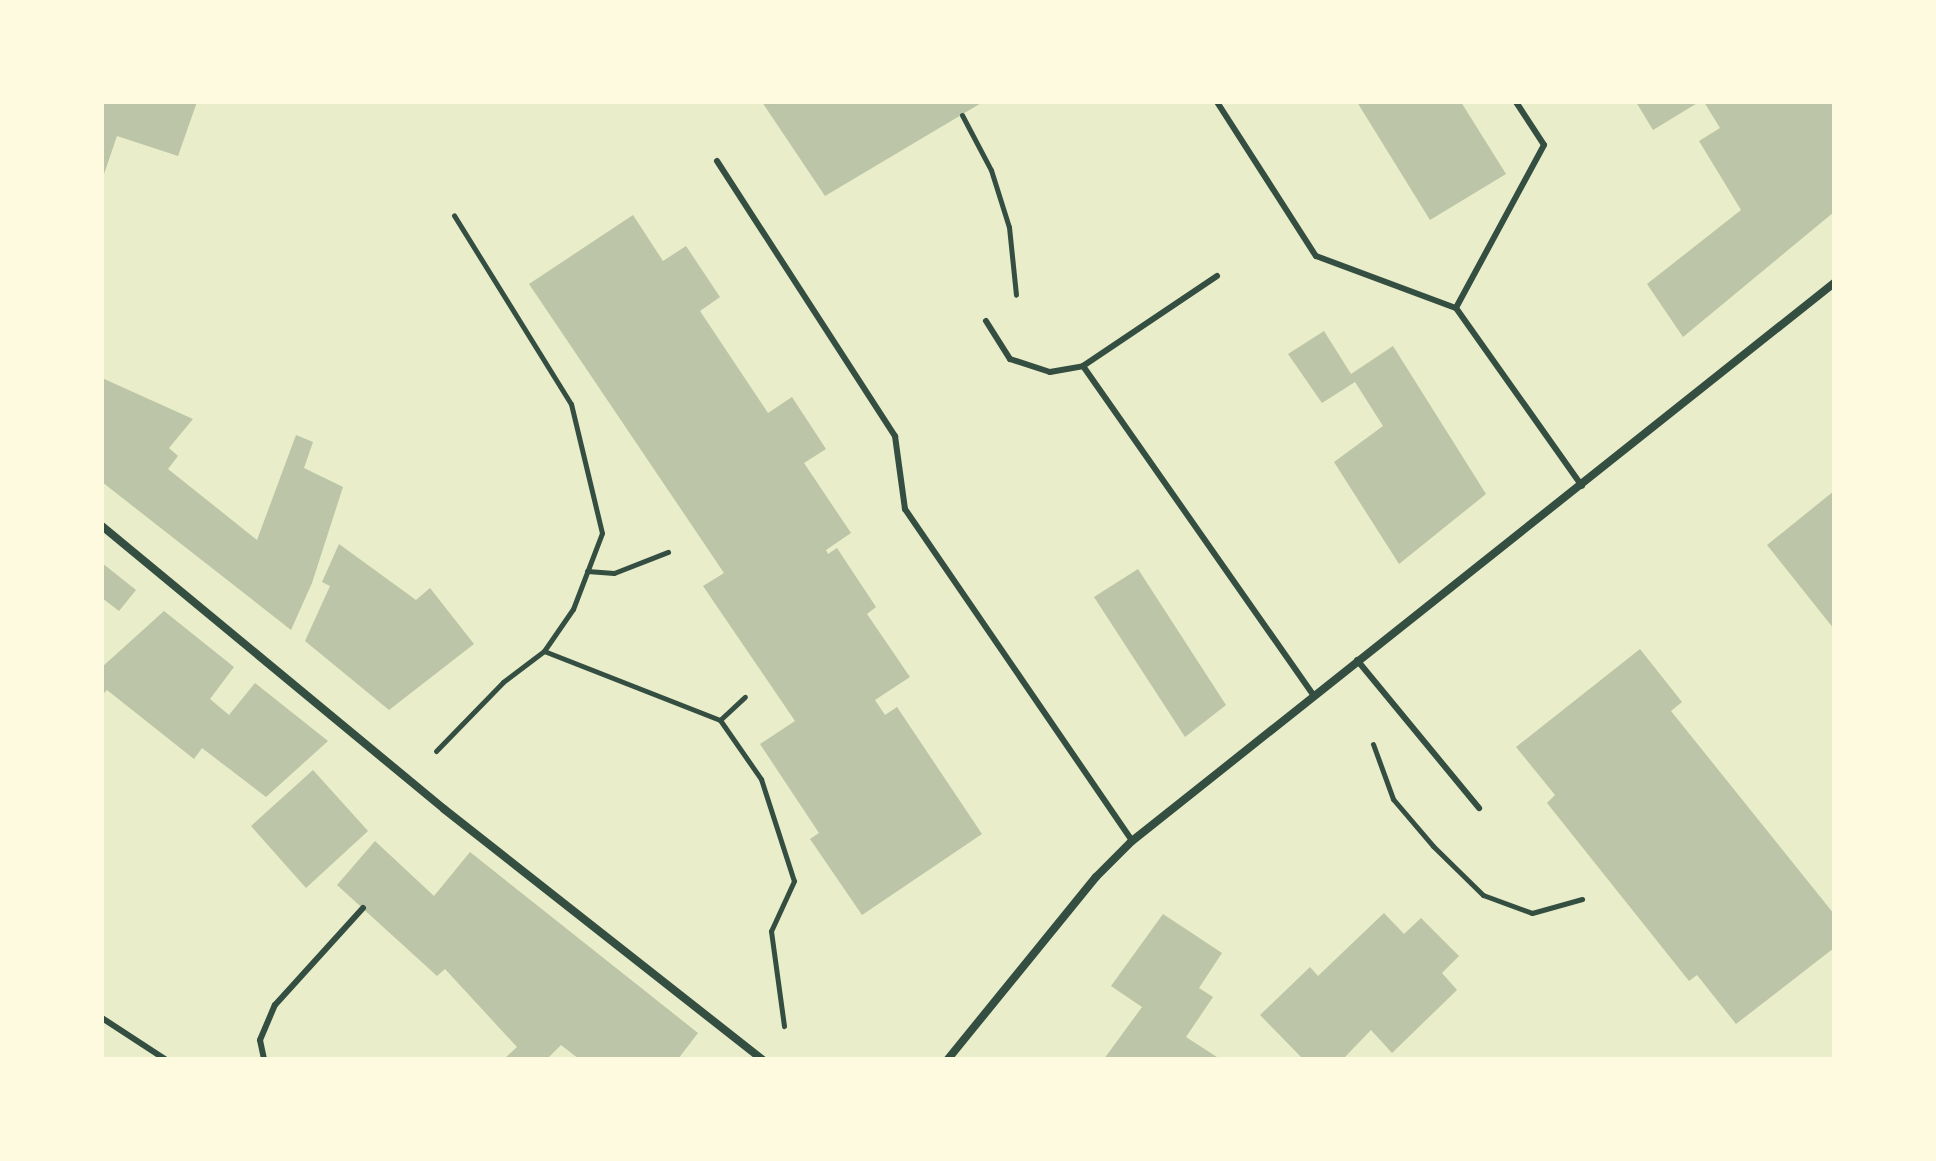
<!DOCTYPE html>
<html>
<head>
<meta charset="utf-8">
<style>
  body { margin:0 }
  #map { position:relative; width:1936px; height:1161px; overflow:hidden; background:#e9edc9; font-family:"Sofia Sans Condensed",sans-serif }
  div>[style] { position:absolute }
  .building>* { inset:0; background:#bcc5a7 }
  .path>* { height:5px; margin:-2.5px; padding:0 2.5px; transform-origin:2.5px; border-radius:2.5px; background:#344e41 }
  .service>* { height:6px; margin:-3px; padding:0 3px; transform-origin:3px; border-radius:3px; background:#344e41 }
  .minor>* { height:8px; margin:-4px; padding:0 4px; transform-origin:4px; border-radius:4px; background:#344e41 }
  span { translate:-50% -50%; white-space:nowrap; text-align:center; line-height:1.15; -webkit-text-stroke:7px #fefae0; paint-order:stroke }
  .frame { position:absolute; inset:0; border:104px solid #fefae0; pointer-events:none }
</style>
</head>
<body>
<div id="map">
  <div class="building">
    <i style="clip-path:polygon(102px 102px,197px 102px,178px 156px,117px 136px,103px 177px)"></i>
    <i style="clip-path:polygon(762px 102px,983px 102px,825px 196px)"></i>
    <i style="clip-path:polygon(1357px 102px,1461px 102px,1506px 174px,1430px 220px)"></i>
    <i style="clip-path:polygon(1636px 102px,1699px 102px,1653px 130px)"></i>
    <i style="clip-path:polygon(1704px 102px,1834px 102px,1834px 212px,1683px 337px,1647px 284px,1741px 210px,1699px 141px,1720px 128px)"></i>
    <i style="clip-path:polygon(633px 215px,663px 261px,686px 246px,720px 297px,700px 311px,768px 413px,792px 397px,826px 449px,804px 463px,851px 533px,826px 550px,828px 554px,837px 548px,876px 607px,867px 614px,910px 677px,875px 700px,885px 715px,897px 707px,982px 834px,862px 915px,810px 839px,819px 833px,760px 744px,795px 721px,703px 586px,724px 573px,529px 284px)"></i>
    <i style="clip-path:polygon(1324px 331px,1351px 374px,1393px 346px,1486px 494px,1399px 564px,1334px 462px,1383px 426px,1355px 382px,1322px 403px,1288px 354px)"></i>
    <i style="clip-path:polygon(102px 378px,193px 419px,169px 448px,178px 456px,168px 469px,257px 540px,296px 435px,313px 442px,304px 468px,343px 487px,312px 583px,291px 630px,102px 482px)"></i>
    <i style="clip-path:polygon(1834px 491px,1834px 629px,1767px 545px)"></i>
    <i style="clip-path:polygon(339px 544px,416px 600px,430px 588px,474px 644px,389px 710px,305px 641px,330px 586px,322px 582px)"></i>
    <i style="clip-path:polygon(102px 563px,136px 590px,119px 611px,102px 598px)"></i>
    <i style="clip-path:polygon(1138px 569px,1226px 705px,1185px 737px,1094px 597px)"></i>
    <i style="clip-path:polygon(164px 611px,234px 667px,210px 699px,229px 715px,255px 683px,328px 741px,266px 797px,202px 748px,194px 759px,107px 690px,102px 695px,102px 667px)"></i>
    <i style="clip-path:polygon(1640px 649px,1682px 702px,1671px 711px,1834px 914px,1834px 948px,1736px 1024px,1697px 975px,1689px 981px,1547px 803px,1555px 795px,1516px 747px)"></i>
    <i style="clip-path:polygon(313px 770px,368px 831px,306px 888px,251px 826px)"></i>
    <i style="clip-path:polygon(375px 841px,434px 896px,470px 852px,698px 1033px,678px 1059px,579px 1059px,561px 1045px,547px 1059px,504px 1059px,517px 1047px,445px 969px,437px 976px,337px 885px)"></i>
    <i style="clip-path:polygon(1384px 913px,1404px 934px,1421px 918px,1459px 956px,1442px 973px,1457px 990px,1392px 1053px,1371px 1030px,1343px 1059px,1303px 1059px,1260px 1015px,1310px 967px,1318px 976px)"></i>
    <i style="clip-path:polygon(1163px 914px,1222px 953px,1199px 988px,1213px 997px,1186px 1037px,1220px 1059px,1104px 1059px,1142px 1007px,1111px 986px)"></i>
  </div>
  <div class="path">
    <i style="left:962px;top:115px;width:62px;rotate:62.2deg"></i>
    <i style="left:991px;top:170px;width:60px;rotate:72.5deg"></i>
    <i style="left:1009px;top:227px;width:68px;rotate:84.1deg"></i>
    <i style="left:587px;top:571px;width:27px;rotate:4deg"></i>
    <i style="left:614px;top:573px;width:58px;rotate:-21.3deg"></i>
    <i style="left:544px;top:651px;width:189px;rotate:21.4deg"></i>
    <i style="left:720px;top:720px;width:72px;rotate:55.2deg"></i>
    <i style="left:761px;top:779px;width:107px;rotate:72.1deg"></i>
    <i style="left:794px;top:881px;width:55px;rotate:114.7deg"></i>
    <i style="left:771px;top:931px;width:96px;rotate:82.2deg"></i>
    <i style="left:720px;top:720px;width:34px;rotate:-43deg"></i>
    <i style="left:1373px;top:744px;width:59px;rotate:70deg"></i>
    <i style="left:1393px;top:799px;width:62px;rotate:49.6deg"></i>
    <i style="left:1433px;top:846px;width:70px;rotate:44.4deg"></i>
    <i style="left:1483px;top:895px;width:52px;rotate:20.2deg"></i>
    <i style="left:1532px;top:913px;width:52px;rotate:-15.6deg"></i>
    <i style="left:436px;top:751px;width:96px;rotate:-45.8deg"></i>
    <i style="left:503px;top:682px;width:51px;rotate:-37.1deg"></i>
    <i style="left:544px;top:651px;width:51px;rotate:-55.4deg"></i>
    <i style="left:573px;top:609px;width:81px;rotate:-69.1deg"></i>
    <i style="left:602px;top:533px;width:133px;rotate:-103.5deg"></i>
    <i style="left:571px;top:404px;width:222px;rotate:-121.8deg"></i>
  </div>
  <div class="service">
    <i style="left:1217px;top:102px;width:183px;rotate:57.3deg"></i>
    <i style="left:1316px;top:256px;width:149px;rotate:20.4deg"></i>
    <i style="left:1516px;top:102px;width:51px;rotate:56.9deg"></i>
    <i style="left:1544px;top:145px;width:185px;rotate:118.4deg"></i>
    <i style="left:1456px;top:308px;width:218px;rotate:54.7deg"></i>
    <i style="left:717px;top:161px;width:328px;rotate:57.1deg"></i>
    <i style="left:895px;top:436px;width:74px;rotate:82.2deg"></i>
    <i style="left:905px;top:509px;width:402px;rotate:55.6deg"></i>
    <i style="left:1217px;top:276px;width:161px;rotate:146.1deg"></i>
    <i style="left:1083px;top:366px;width:401px;rotate:55deg"></i>
    <i style="left:986px;top:321px;width:45px;rotate:57.7deg"></i>
    <i style="left:1010px;top:359px;width:42px;rotate:18deg"></i>
    <i style="left:1050px;top:372px;width:34px;rotate:-10deg"></i>
    <i style="left:1357px;top:660px;width:192px;rotate:50.5deg"></i>
    <i style="left:102px;top:1018px;width:75px;rotate:33.1deg"></i>
    <i style="left:264px;top:1059px;width:19px;rotate:-102deg"></i>
    <i style="left:260px;top:1040px;width:38px;rotate:-67deg"></i>
    <i style="left:275px;top:1005px;width:131px;rotate:-47.8deg"></i>
  </div>
  <div class="minor">
    <i style="left:102px;top:526px;width:444px;rotate:39.6deg"></i>
    <i style="left:444px;top:809px;width:405px;rotate:38.2deg"></i>
    <i style="left:948px;top:1059px;width:235px;rotate:-50.9deg"></i>
    <i style="left:1096px;top:877px;width:51px;rotate:-45deg"></i>
    <i style="left:1132px;top:841px;width:897px;rotate:-38.48deg"></i>
  </div>
  <div class="frame"></div>
</div>
</body>
</html>
